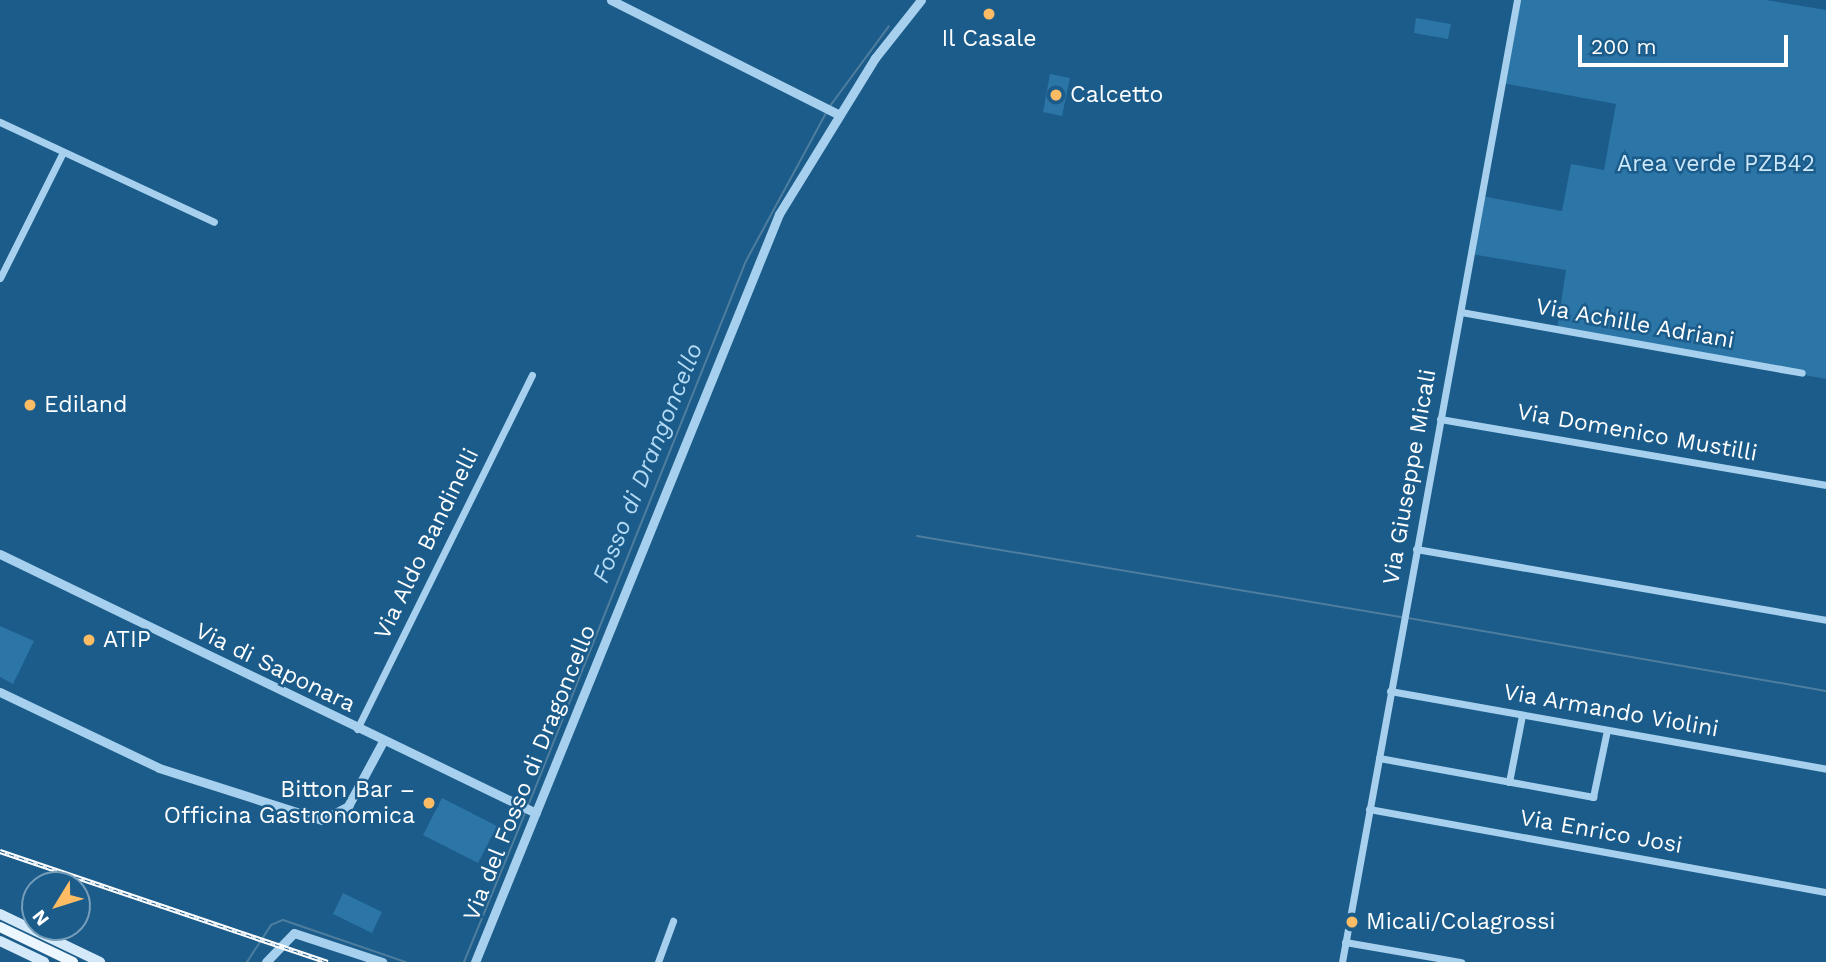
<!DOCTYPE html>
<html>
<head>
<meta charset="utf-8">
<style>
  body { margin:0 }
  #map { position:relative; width:1826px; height:962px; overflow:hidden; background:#1b5c8b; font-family:"Work Sans",sans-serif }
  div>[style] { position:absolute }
  .green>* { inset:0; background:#2b75a7 }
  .stream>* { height:2px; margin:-1px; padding:0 1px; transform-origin:1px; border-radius:1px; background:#4e7d9e }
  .minor>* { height:7px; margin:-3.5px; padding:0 3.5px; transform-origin:3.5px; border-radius:3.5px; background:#a6d0ed }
  .tertiary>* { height:9px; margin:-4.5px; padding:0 4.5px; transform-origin:4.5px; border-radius:4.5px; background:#a6d0ed }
  .secondary>* { height:10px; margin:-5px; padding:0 5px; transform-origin:5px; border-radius:5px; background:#d3e9f9 }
  .primary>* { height:10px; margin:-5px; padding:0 5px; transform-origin:5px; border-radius:5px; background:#ecf6ff }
  .rail>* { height:4.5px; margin-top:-2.25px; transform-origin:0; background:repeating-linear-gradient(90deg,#1b5c8b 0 5px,#fff 0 10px); box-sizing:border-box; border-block:2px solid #fff }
  .dots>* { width:19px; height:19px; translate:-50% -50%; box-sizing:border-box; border:4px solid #1b5c8b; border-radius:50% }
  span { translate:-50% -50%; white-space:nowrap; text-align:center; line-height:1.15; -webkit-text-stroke:5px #1b5c8b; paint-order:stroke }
  .poi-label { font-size:23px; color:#fff }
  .left { translate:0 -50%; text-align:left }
  .right { translate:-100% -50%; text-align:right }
  .park-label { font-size:23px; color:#cce7f9 }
  .street-label { font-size:23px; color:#fff }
  .water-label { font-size:24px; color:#b2daf4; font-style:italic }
  .north { position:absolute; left:21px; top:871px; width:70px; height:70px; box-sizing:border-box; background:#1b5c8b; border:2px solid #769db9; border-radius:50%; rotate:232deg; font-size:19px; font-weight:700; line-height:28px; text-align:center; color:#fff }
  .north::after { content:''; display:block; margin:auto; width:24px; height:32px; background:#febc64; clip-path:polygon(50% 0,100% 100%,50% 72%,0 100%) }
  .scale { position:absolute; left:1578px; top:35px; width:210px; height:32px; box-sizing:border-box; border:4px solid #fff; border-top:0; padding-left:9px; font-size:21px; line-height:24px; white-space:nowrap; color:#fff; -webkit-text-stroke:5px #1b5c8b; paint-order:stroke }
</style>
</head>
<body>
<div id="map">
  <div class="green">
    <i style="clip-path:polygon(1517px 0,1766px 0,1826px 10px,1826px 379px,1557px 329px,1566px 270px,1471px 254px,1481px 196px,1562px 211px,1571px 164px,1604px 170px,1616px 104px,1502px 83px)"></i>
    <i style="clip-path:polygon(1416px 18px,1451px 24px,1448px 39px,1414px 33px)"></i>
    <i style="clip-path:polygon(1050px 74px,1070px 78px,1062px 116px,1043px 112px)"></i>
    <i style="clip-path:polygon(0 626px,34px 641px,13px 684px,0 677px)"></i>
    <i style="clip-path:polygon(442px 798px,497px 826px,478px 863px,423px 835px)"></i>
    <i style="clip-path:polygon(343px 893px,382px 912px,372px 933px,333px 914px)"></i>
  </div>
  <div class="stream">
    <i style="left:830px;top:106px;width:99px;rotate:-53.6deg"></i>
    <i style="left:917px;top:536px;width:492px;rotate:9.5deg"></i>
    <i style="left:1408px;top:618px;width:424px;rotate:9.9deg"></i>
    <i style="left:528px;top:806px;width:587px;rotate:-68.2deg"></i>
    <i style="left:746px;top:261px;width:170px;rotate:-61.6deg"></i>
    <i style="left:247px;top:962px;width:44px;rotate:-57deg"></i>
    <i style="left:271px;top:925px;width:13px;rotate:-23deg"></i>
    <i style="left:283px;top:920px;width:130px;rotate:18.9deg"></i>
    <i style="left:464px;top:962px;width:163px;rotate:-67.7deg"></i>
  </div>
  <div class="minor">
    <i style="left:0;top:122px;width:236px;rotate:25deg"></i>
    <i style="left:0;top:278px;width:141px;rotate:-63.4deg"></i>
    <i style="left:1461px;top:312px;width:346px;rotate:10.1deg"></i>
    <i style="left:1440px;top:419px;width:392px;rotate:9.7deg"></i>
    <i style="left:1416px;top:549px;width:416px;rotate:9.8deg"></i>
    <i style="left:1390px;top:691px;width:443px;rotate:10.1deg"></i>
    <i style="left:357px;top:729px;width:395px;rotate:-63.7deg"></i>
    <i style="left:1379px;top:758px;width:218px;rotate:10.3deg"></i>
    <i style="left:1593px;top:797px;width:68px;rotate:-78.2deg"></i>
    <i style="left:1509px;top:782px;width:68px;rotate:-79deg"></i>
    <i style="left:1369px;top:809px;width:464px;rotate:10.3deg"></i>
    <i style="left:1345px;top:942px;width:118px;rotate:9.8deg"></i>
    <i style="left:658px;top:962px;width:44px;rotate:-69.9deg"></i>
    <i style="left:1342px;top:962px;width:978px;rotate:-79.69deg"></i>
  </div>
  <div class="tertiary">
    <i style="left:611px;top:0;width:254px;rotate:26.7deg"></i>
    <i style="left:0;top:554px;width:595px;rotate:25.79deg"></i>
    <i style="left:0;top:692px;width:176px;rotate:25.5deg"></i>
    <i style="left:159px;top:768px;width:171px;rotate:17.7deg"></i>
    <i style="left:322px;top:820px;width:30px;rotate:-28deg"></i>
    <i style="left:348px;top:806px;width:72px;rotate:-61.6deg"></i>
    <i style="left:266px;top:962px;width:40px;rotate:-46deg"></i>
    <i style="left:294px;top:933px;width:93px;rotate:18.2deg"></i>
    <i style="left:475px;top:962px;width:807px;rotate:-67.88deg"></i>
    <i style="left:779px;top:214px;width:183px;rotate:-58.4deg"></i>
    <i style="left:875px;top:58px;width:74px;rotate:-51.6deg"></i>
  </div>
  <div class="secondary">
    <i style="left:0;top:914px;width:111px;rotate:25.6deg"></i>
    <i style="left:0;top:941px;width:49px;rotate:25.5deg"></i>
  </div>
  <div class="primary">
    <i style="left:0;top:927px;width:81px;rotate:25.6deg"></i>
  </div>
  <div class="rail">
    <i style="left:0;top:851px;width:346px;rotate:18.7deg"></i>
  </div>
  <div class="dots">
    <i style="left:989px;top:14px;background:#febc64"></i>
    <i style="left:1056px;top:95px;background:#febc64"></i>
    <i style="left:30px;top:405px;background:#febc64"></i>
    <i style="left:89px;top:640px;background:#febc64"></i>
    <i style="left:429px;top:803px;background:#febc64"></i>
    <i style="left:1352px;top:922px;background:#febc64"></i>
  </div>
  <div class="poi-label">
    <span style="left:989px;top:39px">Il Casale</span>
    <span class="left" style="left:1070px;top:95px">Calcetto</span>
    <span class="left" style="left:44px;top:405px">Ediland</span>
    <span class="left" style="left:103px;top:640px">ATIP</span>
    <span class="right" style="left:415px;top:803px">Bitton Bar –<br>Officina Gastronomica</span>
    <span class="left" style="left:1366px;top:922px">Micali/Colagrossi</span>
  </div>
  <div class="park-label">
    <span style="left:1716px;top:164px">Area verde PZB42</span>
  </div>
  <div class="street-label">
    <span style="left:1635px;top:324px;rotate:10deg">Via Achille Adriani</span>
    <span style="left:1637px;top:433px;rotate:10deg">Via Domenico Mustilli</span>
    <span style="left:1410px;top:477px;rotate:-80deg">Via Giuseppe Micali</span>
    <span style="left:427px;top:544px;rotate:-64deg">Via Aldo Bandinelli</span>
    <span style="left:275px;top:668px;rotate:26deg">Via di Saponara</span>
    <span style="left:1611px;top:711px;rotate:10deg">Via Armando Violini</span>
    <span style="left:530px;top:773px;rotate:-68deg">Via del Fosso di Dragoncello</span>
    <span style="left:1601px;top:832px;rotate:10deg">Via Enrico Josi</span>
  </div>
  <div class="water-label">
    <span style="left:648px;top:463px;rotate:-68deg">Fosso di Drangoncello</span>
  </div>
  <div class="north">N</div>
  <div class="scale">200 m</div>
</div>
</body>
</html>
